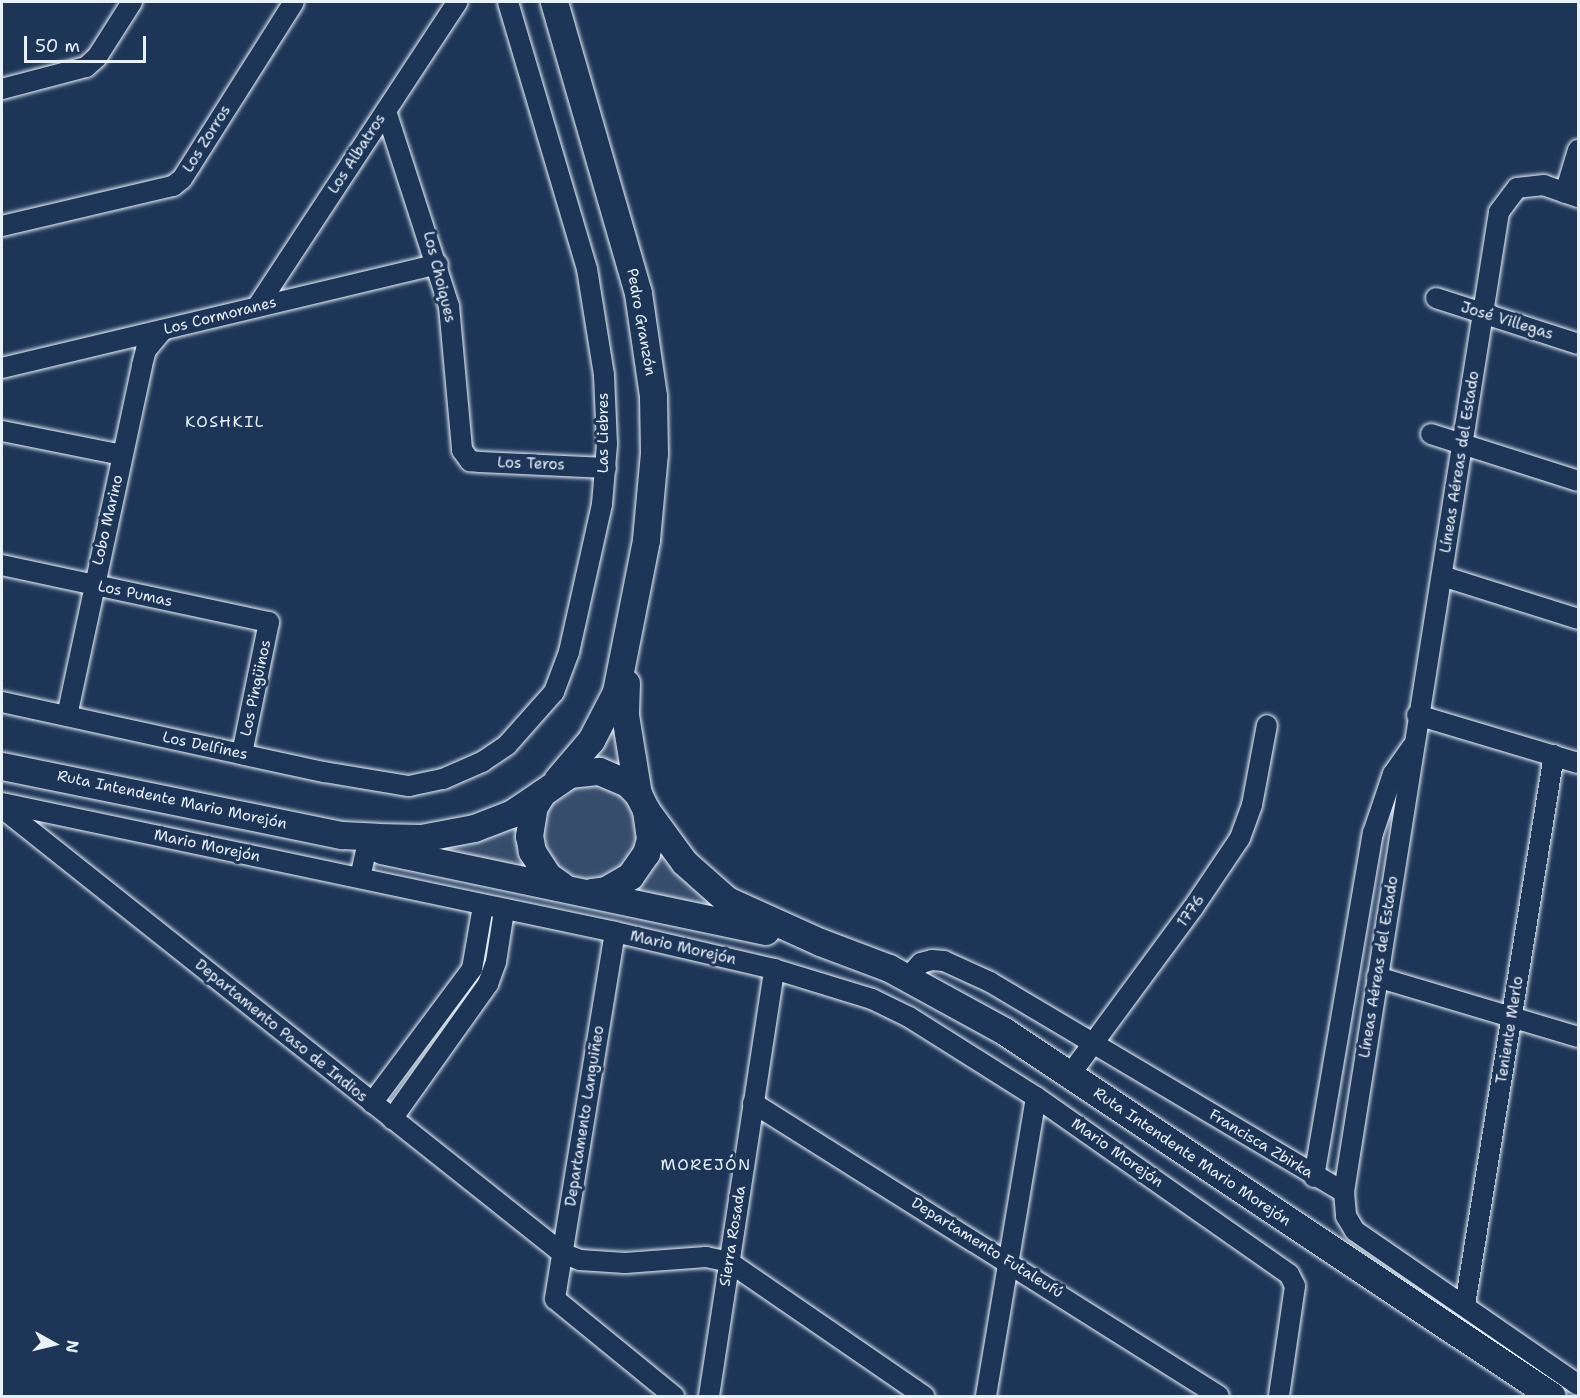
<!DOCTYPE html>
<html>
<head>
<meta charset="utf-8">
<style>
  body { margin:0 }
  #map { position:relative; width:1580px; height:1398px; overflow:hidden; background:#1d3557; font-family:"Shantell Sans",sans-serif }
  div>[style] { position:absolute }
  .green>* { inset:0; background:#374d6c }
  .roads { filter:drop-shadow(0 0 2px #e8f1f8) drop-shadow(0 0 2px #e8f1f8) }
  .minor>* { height:20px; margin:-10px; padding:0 10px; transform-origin:10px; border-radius:10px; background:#1d3557 }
  .secondary>* { height:27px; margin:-13.5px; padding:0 13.5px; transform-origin:13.5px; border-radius:13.5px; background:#1d3557 }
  span { translate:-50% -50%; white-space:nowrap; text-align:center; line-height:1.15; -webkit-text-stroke:6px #1d3557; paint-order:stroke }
  .street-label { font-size:15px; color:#e8f1f8 }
  .neighbourhood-label { font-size:16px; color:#e8f1f8; letter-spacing:1.5px }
  .frame { position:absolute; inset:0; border:3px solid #e8f1f8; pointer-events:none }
  .north { position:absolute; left:24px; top:1314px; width:60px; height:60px; -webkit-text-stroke:4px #1d3557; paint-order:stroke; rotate:98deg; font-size:16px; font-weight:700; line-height:24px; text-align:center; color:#e8f1f8 }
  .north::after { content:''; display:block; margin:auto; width:21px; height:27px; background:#e8f1f8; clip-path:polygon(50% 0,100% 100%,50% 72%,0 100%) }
  .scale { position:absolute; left:24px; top:36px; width:122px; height:27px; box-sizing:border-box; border:3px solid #e8f1f8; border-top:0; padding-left:8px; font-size:18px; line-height:21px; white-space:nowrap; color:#e8f1f8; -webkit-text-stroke:4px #1d3557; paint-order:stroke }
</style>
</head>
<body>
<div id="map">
  <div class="green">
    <i style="clip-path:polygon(617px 707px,622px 766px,587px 759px)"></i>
    <i style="clip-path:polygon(589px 779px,626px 792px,642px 832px,622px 870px,595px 880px,581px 879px,557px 867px,541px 836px,544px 812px,557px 792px)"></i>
    <i style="clip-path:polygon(524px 813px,535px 870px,419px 844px)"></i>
    <i style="clip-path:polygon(656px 844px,730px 909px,626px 889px)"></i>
  </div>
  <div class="roads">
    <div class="minor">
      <i style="left:2px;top:89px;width:87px;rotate:-14.7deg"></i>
      <i style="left:86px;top:67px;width:15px;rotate:-42deg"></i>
      <i style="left:97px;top:57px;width:65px;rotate:-57.5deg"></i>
      <i style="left:386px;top:111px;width:205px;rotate:72.1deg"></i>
      <i style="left:449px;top:306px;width:145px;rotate:84.8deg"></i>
      <i style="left:462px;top:450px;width:14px;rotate:54deg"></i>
      <i style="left:470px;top:461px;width:10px;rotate:6deg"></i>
      <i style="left:480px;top:462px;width:126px;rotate:2.7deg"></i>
      <i style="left:1565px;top:193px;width:45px;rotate:-73.2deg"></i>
      <i style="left:1578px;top:197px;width:36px;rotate:-161deg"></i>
      <i style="left:1544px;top:185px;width:27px;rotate:174deg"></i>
      <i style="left:1517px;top:188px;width:30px;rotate:127deg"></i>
      <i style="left:1499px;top:212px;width:992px;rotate:98.99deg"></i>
      <i style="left:1344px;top:1192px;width:24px;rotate:85deg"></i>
      <i style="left:1346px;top:1216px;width:17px;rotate:59deg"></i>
      <i style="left:1355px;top:1231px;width:271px;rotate:34.6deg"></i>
      <i style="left:2px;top:226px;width:176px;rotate:-13.2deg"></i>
      <i style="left:173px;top:186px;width:11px;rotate:-38deg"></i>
      <i style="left:182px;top:179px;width:209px;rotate:-57.7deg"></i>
      <i style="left:1436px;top:298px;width:149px;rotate:17.9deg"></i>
      <i style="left:257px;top:307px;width:365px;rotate:-56.7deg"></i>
      <i style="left:2px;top:368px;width:448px;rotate:-13.4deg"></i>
      <i style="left:2px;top:431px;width:122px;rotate:11.3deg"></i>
      <i style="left:1431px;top:434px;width:154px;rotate:17.7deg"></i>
      <i style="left:2px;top:565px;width:273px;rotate:12.1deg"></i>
      <i style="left:269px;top:622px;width:135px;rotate:101.6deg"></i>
      <i style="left:1442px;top:576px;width:143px;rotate:17.5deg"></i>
      <i style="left:2px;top:702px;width:330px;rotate:12.3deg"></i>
      <i style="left:324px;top:772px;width:86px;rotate:9.4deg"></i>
      <i style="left:409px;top:786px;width:35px;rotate:-12deg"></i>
      <i style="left:443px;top:779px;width:43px;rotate:-23.6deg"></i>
      <i style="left:482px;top:762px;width:30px;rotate:-34deg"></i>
      <i style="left:507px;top:745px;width:71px;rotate:-48.4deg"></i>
      <i style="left:554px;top:692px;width:43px;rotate:-69.4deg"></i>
      <i style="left:569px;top:652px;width:152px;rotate:-77.4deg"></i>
      <i style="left:602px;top:504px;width:60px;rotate:-85.2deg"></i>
      <i style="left:607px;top:444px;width:69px;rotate:-92.5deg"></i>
      <i style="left:604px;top:375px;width:107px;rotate:-99.1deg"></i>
      <i style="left:587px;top:269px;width:278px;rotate:-106.5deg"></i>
      <i style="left:1417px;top:715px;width:168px;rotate:16.6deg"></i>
      <i style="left:67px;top:716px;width:359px;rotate:-77.9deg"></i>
      <i style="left:142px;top:365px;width:16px;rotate:-75deg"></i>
      <i style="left:146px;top:350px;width:26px;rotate:-50deg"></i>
      <i style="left:2px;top:803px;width:626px;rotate:11.88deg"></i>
      <i style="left:615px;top:932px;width:163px;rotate:13.1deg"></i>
      <i style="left:774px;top:969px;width:102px;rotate:17deg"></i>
      <i style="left:872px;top:999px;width:41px;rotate:25.9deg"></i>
      <i style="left:909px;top:1017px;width:150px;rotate:32.2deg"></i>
      <i style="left:1036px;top:1097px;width:309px;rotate:35deg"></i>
      <i style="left:1289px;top:1274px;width:13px;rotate:63deg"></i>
      <i style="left:1295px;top:1286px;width:111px;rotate:98.3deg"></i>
      <i style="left:2px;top:808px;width:715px;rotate:38.47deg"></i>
      <i style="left:562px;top:1253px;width:19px;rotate:21deg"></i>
      <i style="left:580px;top:1260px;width:45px;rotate:3.8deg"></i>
      <i style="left:625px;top:1263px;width:81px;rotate:-4.2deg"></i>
      <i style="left:706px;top:1257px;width:24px;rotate:12deg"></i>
      <i style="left:729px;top:1262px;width:237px;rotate:34.5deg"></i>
      <i style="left:360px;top:878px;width:42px;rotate:-77.6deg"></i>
      <i style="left:615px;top:932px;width:372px;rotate:99.3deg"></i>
      <i style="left:555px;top:1299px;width:154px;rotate:39.2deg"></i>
      <i style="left:908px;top:977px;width:19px;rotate:-47deg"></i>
      <i style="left:921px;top:963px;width:11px;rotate:-15deg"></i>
      <i style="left:932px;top:960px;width:12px;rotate:5deg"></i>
      <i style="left:944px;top:961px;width:51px;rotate:24.5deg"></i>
      <i style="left:990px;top:982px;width:412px;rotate:30.7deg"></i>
      <i style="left:1377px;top:977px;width:210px;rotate:16.6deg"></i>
      <i style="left:1069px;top:1076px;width:209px;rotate:-53.6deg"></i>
      <i style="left:1193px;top:908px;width:84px;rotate:-56.1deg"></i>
      <i style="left:1240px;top:838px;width:35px;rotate:-70deg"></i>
      <i style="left:1252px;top:805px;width:81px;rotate:-79.4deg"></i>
      <i style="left:372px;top:1103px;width:167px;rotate:-53.3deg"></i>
      <i style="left:472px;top:969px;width:64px;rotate:-80.1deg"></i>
      <i style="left:753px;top:1103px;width:550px;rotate:32.16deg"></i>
      <i style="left:392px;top:1119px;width:166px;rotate:-54.6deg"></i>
      <i style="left:488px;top:984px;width:23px;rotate:-70deg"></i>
      <i style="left:496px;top:962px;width:52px;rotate:-81.1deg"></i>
      <i style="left:1314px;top:1177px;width:349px;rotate:-80.3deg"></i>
      <i style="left:1373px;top:833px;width:62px;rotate:-71.3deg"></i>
      <i style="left:1393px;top:774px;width:33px;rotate:-55deg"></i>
      <i style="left:1465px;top:1305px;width:557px;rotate:-80.81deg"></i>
      <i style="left:709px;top:1396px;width:432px;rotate:-81.3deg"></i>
      <i style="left:986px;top:1396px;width:303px;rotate:-80.5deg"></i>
    </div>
    <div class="secondary">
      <i style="left:554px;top:2px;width:303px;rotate:73.9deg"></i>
      <i style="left:638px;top:293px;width:104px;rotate:81.7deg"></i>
      <i style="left:653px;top:396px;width:57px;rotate:89deg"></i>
      <i style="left:654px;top:453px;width:87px;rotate:95.3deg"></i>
      <i style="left:646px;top:540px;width:155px;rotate:101.2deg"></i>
      <i style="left:616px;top:692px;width:54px;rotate:117.5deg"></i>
      <i style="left:591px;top:740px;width:52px;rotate:130.4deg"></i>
      <i style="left:626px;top:683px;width:32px;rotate:92deg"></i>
      <i style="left:625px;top:715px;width:80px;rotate:80.7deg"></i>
      <i style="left:2px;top:766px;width:347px;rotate:11.5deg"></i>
      <i style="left:342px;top:835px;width:35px;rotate:3deg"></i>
      <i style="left:377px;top:837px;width:44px;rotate:1.3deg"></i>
      <i style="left:421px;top:838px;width:54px;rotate:-10.7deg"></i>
      <i style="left:474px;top:828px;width:40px;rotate:-21deg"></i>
      <i style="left:511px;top:814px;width:37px;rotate:-34deg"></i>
      <i style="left:646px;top:810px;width:64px;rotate:53.8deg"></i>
      <i style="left:684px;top:862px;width:57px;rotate:41.5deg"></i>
      <i style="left:727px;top:900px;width:102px;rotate:24.3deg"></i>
      <i style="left:820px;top:942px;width:74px;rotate:20.6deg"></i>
      <i style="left:889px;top:968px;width:131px;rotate:28.7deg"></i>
      <i style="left:1004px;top:1031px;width:658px;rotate:33.67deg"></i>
      <i style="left:381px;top:850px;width:393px;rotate:11.9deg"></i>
      <i style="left:561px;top:885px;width:16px;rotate:-145deg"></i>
      <i style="left:548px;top:876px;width:30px;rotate:-123deg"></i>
      <i style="left:532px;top:851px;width:15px;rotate:-101deg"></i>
      <i style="left:529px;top:836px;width:30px;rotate:-81deg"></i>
      <i style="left:534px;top:806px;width:15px;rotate:-58deg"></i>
      <i style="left:542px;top:793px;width:33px;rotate:-35deg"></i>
      <i style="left:569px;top:774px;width:30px;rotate:-6deg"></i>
      <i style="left:599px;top:771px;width:30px;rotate:23deg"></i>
      <i style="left:627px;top:783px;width:16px;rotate:45deg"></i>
      <i style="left:638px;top:794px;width:18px;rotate:63deg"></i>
      <i style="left:646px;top:810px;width:29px;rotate:82deg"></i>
      <i style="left:650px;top:839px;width:15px;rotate:106deg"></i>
      <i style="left:646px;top:853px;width:28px;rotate:125deg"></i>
      <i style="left:630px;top:876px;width:28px;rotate:150deg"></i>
      <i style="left:606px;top:890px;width:14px;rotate:172deg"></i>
    </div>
  </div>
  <div class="street-label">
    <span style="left:207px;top:139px;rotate:-58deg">Los Zorros</span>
    <span style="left:357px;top:154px;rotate:-57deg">Los Albatros</span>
    <span style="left:439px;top:277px;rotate:76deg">Los Choiques</span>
    <span style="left:220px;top:316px;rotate:-14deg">Los Cormoranes</span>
    <span style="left:1507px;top:321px;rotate:17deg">José Villegas</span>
    <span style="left:641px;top:322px;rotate:80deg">Pedro Granzón</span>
    <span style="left:604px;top:433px;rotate:-90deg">Las Liebres</span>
    <span style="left:1460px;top:462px;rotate:-81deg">Líneas Aéreas del Estado</span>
    <span style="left:531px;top:464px;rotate:2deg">Los Teros</span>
    <span style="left:108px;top:520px;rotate:-77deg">Lobo Marino</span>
    <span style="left:135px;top:594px;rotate:12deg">Los Pumas</span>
    <span style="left:256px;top:688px;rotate:-78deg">Los Pingüinos</span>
    <span style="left:205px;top:746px;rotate:12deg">Los Delfines</span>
    <span style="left:172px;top:800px;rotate:12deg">Ruta Intendente Mario Morejón</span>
    <span style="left:207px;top:846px;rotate:12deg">Mario Morejón</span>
    <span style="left:1191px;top:911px;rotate:-55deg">1776</span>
    <span style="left:683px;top:948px;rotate:13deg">Mario Morejón</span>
    <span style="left:1379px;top:967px;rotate:-81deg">Líneas Aéreas del Estado</span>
    <span style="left:1510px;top:1030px;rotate:-81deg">Teniente Merlo</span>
    <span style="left:281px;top:1031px;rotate:39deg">Departamento Paso de Indios</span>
    <span style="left:585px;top:1116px;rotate:-81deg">Departamento Languiñeo</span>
    <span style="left:1261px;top:1144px;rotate:31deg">Francisca Zbirka</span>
    <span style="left:1117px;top:1153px;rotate:35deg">Mario Morejón</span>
    <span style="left:1192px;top:1157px;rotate:34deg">Ruta Intendente Mario Morejón</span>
    <span style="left:733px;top:1236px;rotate:-81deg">Sierra Rosada</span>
    <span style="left:987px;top:1248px;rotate:32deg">Departamento Futaleufú</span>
  </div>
  <div class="neighbourhood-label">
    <span style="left:225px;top:422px">KOSHKIL</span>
    <span style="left:706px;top:1165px">MOREJÓN</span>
  </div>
  <div class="frame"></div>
  <div class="north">N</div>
  <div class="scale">50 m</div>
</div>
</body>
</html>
